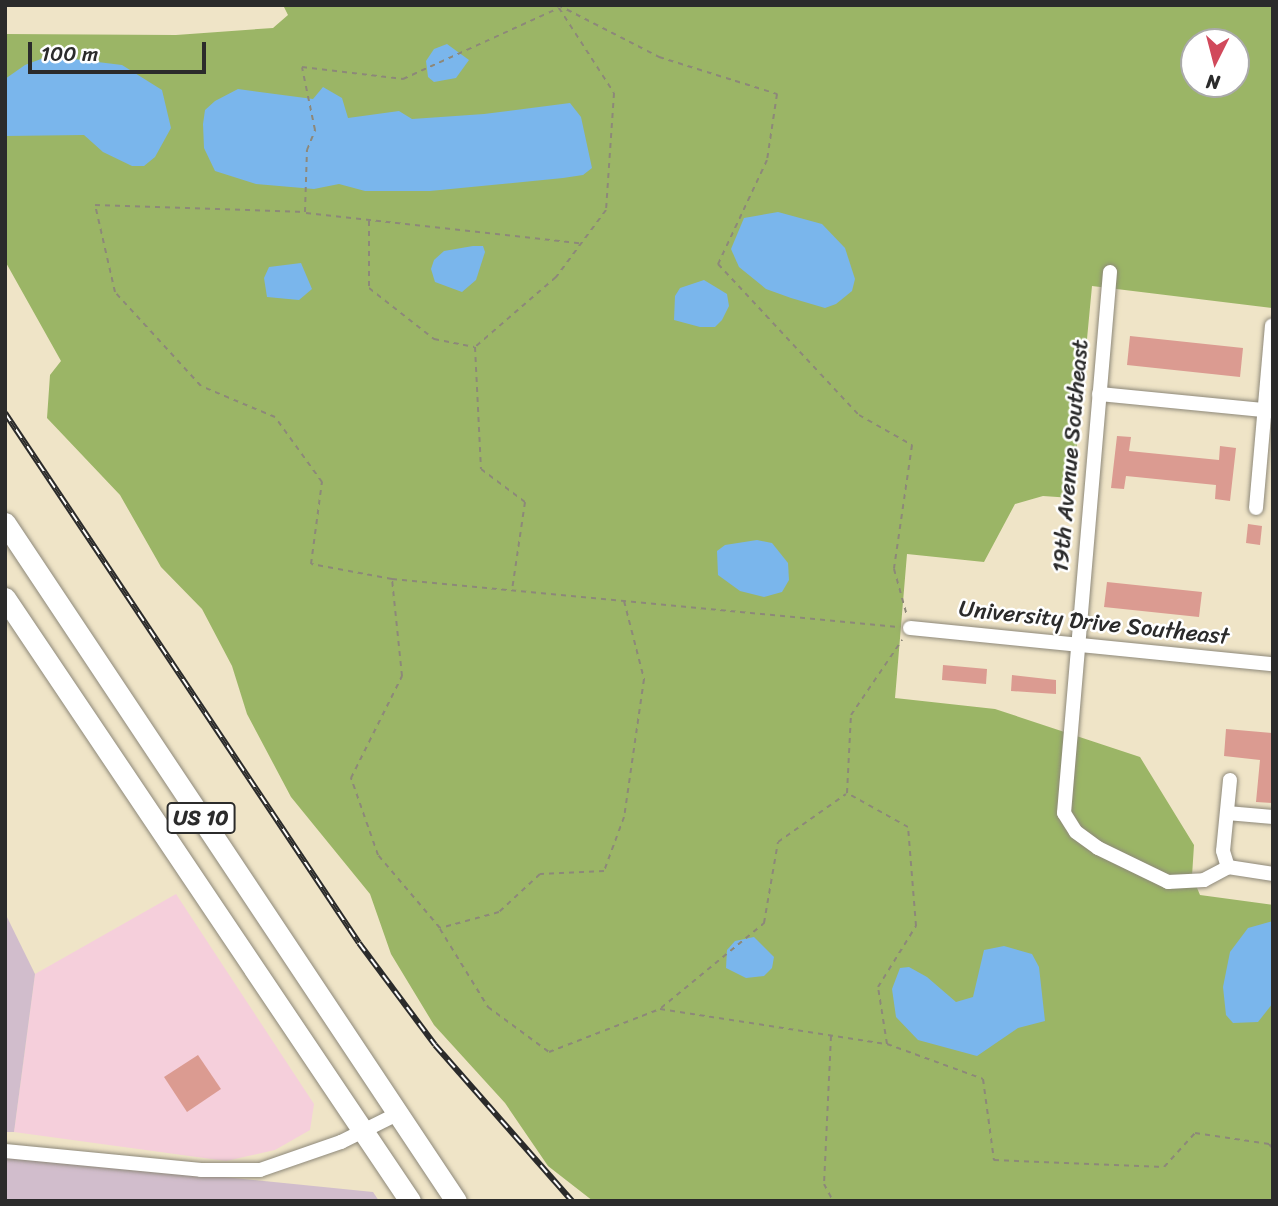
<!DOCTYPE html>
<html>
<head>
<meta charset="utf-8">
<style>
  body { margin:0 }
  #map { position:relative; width:1278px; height:1206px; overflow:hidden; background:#efe4c7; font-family:Sriracha,sans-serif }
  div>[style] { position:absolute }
  .built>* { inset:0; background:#f5cfdb }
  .industrial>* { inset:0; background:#d1bdcc }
  .forest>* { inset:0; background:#9bb566 }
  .water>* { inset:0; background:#7ab6ec }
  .building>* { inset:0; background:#db9b91 }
  .path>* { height:2px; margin-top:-1px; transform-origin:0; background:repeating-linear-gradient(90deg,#8d8879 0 5px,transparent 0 10px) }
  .roads { filter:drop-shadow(0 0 2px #8d8879) drop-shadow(0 0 2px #8d8879) }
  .minor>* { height:14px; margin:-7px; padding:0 7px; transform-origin:7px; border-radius:7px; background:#fff }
  .highway>* { height:21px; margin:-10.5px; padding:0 10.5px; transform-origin:10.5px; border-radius:10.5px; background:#fff }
  .rail>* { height:6px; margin-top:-3px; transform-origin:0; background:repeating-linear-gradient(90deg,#fff 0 10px,#2b2b2b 0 20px); box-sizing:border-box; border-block:2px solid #2b2b2b }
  span { translate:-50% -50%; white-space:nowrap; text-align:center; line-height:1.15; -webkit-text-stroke:5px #fff; paint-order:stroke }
  .shield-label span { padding:2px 5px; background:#fff; border:2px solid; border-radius:5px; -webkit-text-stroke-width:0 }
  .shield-label { font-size:21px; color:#2b2b2b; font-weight:700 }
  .street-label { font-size:23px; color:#2b2b2b }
  .frame { position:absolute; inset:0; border:7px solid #2b2b2b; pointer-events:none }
  .north { position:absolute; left:1180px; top:28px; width:70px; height:70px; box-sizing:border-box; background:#fff; border:2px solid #aaa; border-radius:50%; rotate:186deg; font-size:19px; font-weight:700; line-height:28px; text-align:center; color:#2b2b2b }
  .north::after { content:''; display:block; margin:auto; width:24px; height:32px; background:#d1495b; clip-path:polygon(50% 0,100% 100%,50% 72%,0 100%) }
  .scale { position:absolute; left:28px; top:42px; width:178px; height:32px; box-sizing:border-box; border:4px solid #2b2b2b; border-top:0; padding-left:9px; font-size:21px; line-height:24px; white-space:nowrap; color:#2b2b2b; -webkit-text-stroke:5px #fff; paint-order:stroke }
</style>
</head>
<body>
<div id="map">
  <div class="built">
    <i style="clip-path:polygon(176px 894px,314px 1104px,310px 1130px,275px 1150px,226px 1161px,14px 1132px,35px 974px)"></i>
  </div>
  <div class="industrial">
    <i style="clip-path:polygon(5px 913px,35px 974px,14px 1132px,5px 1132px)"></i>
    <i style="clip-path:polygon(5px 1155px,373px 1192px,379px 1201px,5px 1201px)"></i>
  </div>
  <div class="forest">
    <i style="clip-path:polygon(evenodd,283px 5px,1273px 5px,1273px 308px,1092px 286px,1072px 498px,1043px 496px,1015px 504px,984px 562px,907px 554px,895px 698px,995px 709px,1140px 757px,1194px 845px,1192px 876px,1200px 895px,1273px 905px,1273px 1201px,593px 1201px,548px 1166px,505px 1103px,434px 1025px,391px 954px,370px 894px,291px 797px,247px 714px,232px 666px,202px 609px,161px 567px,120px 495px,47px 418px,50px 375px,61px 361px,5px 261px,5px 34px,176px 35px,273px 28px,288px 15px,283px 5px,1194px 42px,1236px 42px,1236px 84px,1194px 84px,1194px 42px)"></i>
  </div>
  <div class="water">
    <i style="clip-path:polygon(447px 44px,469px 60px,456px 78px,434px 82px,428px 77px,426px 61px,434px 49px)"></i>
    <i style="clip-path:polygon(49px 56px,122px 65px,162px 90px,171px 128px,155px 157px,144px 166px,132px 166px,103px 152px,84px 135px,5px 136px,5px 79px,25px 65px)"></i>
    <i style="clip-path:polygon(323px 87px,342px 98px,348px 118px,399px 111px,412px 119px,484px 114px,570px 103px,581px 117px,592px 168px,583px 175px,563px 178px,430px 191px,365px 191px,339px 184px,314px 189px,256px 184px,215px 171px,204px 148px,203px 124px,205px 110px,215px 101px,238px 89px,313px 99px)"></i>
    <i style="clip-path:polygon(778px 212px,822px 224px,845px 248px,855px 279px,852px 291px,836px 304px,825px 308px,791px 298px,766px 289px,739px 267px,731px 249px,744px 218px)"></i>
    <i style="clip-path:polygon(473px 246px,483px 246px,485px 252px,476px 280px,462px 292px,435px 282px,431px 269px,434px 260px,444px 251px)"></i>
    <i style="clip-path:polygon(301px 263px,312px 289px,299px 300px,267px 297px,264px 278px,269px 267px)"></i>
    <i style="clip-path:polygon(704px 280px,727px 294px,729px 306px,722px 320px,715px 327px,700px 327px,674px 320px,675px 296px,680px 288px)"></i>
    <i style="clip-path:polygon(757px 540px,772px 543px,788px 563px,789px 580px,782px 592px,764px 597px,740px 591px,718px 575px,717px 551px,725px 545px)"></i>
    <i style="clip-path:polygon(1273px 921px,1273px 1003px,1258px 1022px,1233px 1023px,1226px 1015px,1223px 987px,1230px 952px,1248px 928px)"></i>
    <i style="clip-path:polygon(754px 937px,774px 957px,772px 968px,764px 976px,746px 978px,726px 968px,727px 950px,735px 941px)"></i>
    <i style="clip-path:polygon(1004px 946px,1032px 954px,1039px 967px,1045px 1021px,1018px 1028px,977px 1056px,918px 1040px,896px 1017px,892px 989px,900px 968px,909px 967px,927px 977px,956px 1002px,973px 997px,984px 950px)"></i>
  </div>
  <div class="building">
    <i style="clip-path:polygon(1130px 336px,1243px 348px,1240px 377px,1127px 365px)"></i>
    <i style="clip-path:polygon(1117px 436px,1131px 437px,1129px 451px,1219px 460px,1220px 446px,1236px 448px,1230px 501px,1215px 499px,1216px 485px,1126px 476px,1124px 489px,1111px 488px)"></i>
    <i style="clip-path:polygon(1248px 524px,1262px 526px,1260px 545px,1246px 543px)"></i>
    <i style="clip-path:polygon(1107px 582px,1202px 592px,1199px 617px,1104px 607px)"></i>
    <i style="clip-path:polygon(943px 665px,987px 669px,986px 684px,942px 680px)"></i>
    <i style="clip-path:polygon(1012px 675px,1056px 680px,1056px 694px,1011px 691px)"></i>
    <i style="clip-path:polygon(1226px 729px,1273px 733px,1273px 803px,1256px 802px,1260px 760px,1224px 756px)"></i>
    <i style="clip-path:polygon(198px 1055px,221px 1089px,187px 1112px,164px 1077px)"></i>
  </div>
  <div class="path">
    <i style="left:558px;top:5px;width:114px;rotate:27.2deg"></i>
    <i style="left:659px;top:57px;width:124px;rotate:17.4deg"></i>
    <i style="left:777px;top:94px;width:67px;rotate:98.6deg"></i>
    <i style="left:767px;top:160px;width:115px;rotate:115.2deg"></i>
    <i style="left:718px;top:264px;width:207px;rotate:47deg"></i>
    <i style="left:859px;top:415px;width:61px;rotate:29.5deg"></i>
    <i style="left:912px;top:445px;width:125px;rotate:98.3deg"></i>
    <i style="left:894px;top:569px;width:49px;rotate:74.5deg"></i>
    <i style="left:306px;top:213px;width:275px;rotate:6.3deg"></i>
    <i style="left:369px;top:221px;width:67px;rotate:90deg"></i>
    <i style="left:369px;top:288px;width:83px;rotate:38.1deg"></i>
    <i style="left:434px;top:339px;width:41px;rotate:11.3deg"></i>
    <i style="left:392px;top:579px;width:82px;rotate:-169.5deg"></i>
    <i style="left:311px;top:564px;width:83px;rotate:-82.4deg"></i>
    <i style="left:322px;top:482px;width:80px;rotate:-125.9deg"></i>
    <i style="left:275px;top:417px;width:80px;rotate:-157.3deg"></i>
    <i style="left:201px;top:386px;width:127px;rotate:-132.5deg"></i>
    <i style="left:115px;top:292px;width:89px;rotate:-102.9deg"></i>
    <i style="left:95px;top:205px;width:210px;rotate:1.9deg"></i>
    <i style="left:305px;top:212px;width:62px;rotate:-88.2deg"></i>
    <i style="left:307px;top:150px;width:22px;rotate:-68deg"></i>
    <i style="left:315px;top:130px;width:64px;rotate:-101.7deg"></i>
    <i style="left:302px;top:67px;width:102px;rotate:6.8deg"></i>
    <i style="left:403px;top:79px;width:171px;rotate:-24.5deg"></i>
    <i style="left:559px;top:8px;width:101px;rotate:57.1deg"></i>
    <i style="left:614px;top:93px;width:117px;rotate:93.9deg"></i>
    <i style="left:606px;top:210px;width:84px;rotate:126.7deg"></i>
    <i style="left:556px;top:277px;width:107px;rotate:139.2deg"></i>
    <i style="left:475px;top:347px;width:122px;rotate:87.2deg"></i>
    <i style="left:481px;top:469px;width:55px;rotate:36.9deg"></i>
    <i style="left:525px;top:502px;width:89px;rotate:98.4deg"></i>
    <i style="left:624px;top:601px;width:81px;rotate:75.6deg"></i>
    <i style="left:644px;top:679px;width:139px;rotate:98.2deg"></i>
    <i style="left:624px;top:817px;width:58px;rotate:110.3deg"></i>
    <i style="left:604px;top:871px;width:64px;rotate:177.3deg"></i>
    <i style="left:540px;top:874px;width:56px;rotate:137.2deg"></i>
    <i style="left:499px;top:912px;width:61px;rotate:164.8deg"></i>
    <i style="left:440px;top:928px;width:96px;rotate:-130.3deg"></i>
    <i style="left:378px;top:855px;width:82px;rotate:-109.3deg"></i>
    <i style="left:351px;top:778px;width:114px;rotate:-63.4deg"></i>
    <i style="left:402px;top:676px;width:98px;rotate:-95.9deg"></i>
    <i style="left:392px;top:579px;width:508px;rotate:5.42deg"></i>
    <i style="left:440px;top:929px;width:92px;rotate:58.4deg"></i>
    <i style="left:488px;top:1007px;width:76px;rotate:36.4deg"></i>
    <i style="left:549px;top:1052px;width:119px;rotate:-21.2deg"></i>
    <i style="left:660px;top:1009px;width:230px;rotate:8.8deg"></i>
    <i style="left:887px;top:1044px;width:102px;rotate:20deg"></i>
    <i style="left:983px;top:1079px;width:82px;rotate:82.3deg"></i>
    <i style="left:994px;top:1160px;width:170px;rotate:2.4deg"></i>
    <i style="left:1164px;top:1167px;width:46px;rotate:-47.6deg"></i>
    <i style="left:1195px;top:1133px;width:75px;rotate:8.5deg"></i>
    <i style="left:1269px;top:1144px;width:6px;rotate:51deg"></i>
    <i style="left:661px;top:1008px;width:134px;rotate:-39.5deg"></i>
    <i style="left:764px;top:923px;width:82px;rotate:-80.2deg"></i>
    <i style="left:778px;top:842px;width:83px;rotate:-35.2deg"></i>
    <i style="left:831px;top:1036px;width:148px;rotate:92.7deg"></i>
    <i style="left:824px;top:1184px;width:19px;rotate:62deg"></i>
    <i style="left:887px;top:1044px;width:58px;rotate:-99deg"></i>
    <i style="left:878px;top:987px;width:72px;rotate:-58.1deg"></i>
    <i style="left:916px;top:926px;width:99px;rotate:-94.6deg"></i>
    <i style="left:908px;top:827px;width:70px;rotate:-150.9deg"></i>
    <i style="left:847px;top:793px;width:78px;rotate:-87.1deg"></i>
    <i style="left:851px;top:715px;width:91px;rotate:-55.8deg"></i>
  </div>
  <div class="roads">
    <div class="minor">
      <i style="left:1110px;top:272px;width:543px;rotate:94.86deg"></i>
      <i style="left:1064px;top:813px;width:22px;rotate:58deg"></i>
      <i style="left:1076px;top:832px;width:27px;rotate:36deg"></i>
      <i style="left:1098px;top:848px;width:78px;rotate:25.9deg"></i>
      <i style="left:1168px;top:882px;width:36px;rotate:-3deg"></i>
      <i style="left:1204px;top:880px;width:27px;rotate:-28deg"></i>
      <i style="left:1099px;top:394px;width:173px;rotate:5.6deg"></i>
      <i style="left:1256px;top:508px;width:183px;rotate:-85deg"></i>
      <i style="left:910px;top:628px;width:365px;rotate:5.7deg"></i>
      <i style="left:1230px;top:780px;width:71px;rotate:95.6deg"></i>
      <i style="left:1223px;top:851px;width:17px;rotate:73deg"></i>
      <i style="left:1228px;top:867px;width:46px;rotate:8.8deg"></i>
      <i style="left:1227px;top:813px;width:46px;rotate:5deg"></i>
      <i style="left:5px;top:1151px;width:197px;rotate:5.5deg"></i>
      <i style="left:201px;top:1170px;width:59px"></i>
      <i style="left:260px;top:1170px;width:86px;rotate:-19.1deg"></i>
      <i style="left:341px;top:1142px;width:65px;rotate:-26.6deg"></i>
    </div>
    <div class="highway">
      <i style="left:5px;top:523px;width:814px;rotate:56.37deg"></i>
      <i style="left:5px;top:598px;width:726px;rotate:56.11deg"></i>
    </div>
  </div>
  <div class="rail">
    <i style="left:5px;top:413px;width:637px;rotate:56.26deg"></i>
    <i style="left:359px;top:943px;width:127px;rotate:53.3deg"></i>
    <i style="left:435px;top:1045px;width:208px;rotate:48.7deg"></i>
  </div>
  <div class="shield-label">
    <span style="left:201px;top:818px">US 10</span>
  </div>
  <div class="street-label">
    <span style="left:1071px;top:456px;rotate:-85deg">19th Avenue Southeast</span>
    <span style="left:1094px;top:623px;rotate:6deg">University Drive Southeast</span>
  </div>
  <div class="frame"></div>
  <div class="north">N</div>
  <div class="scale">100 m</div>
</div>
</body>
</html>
